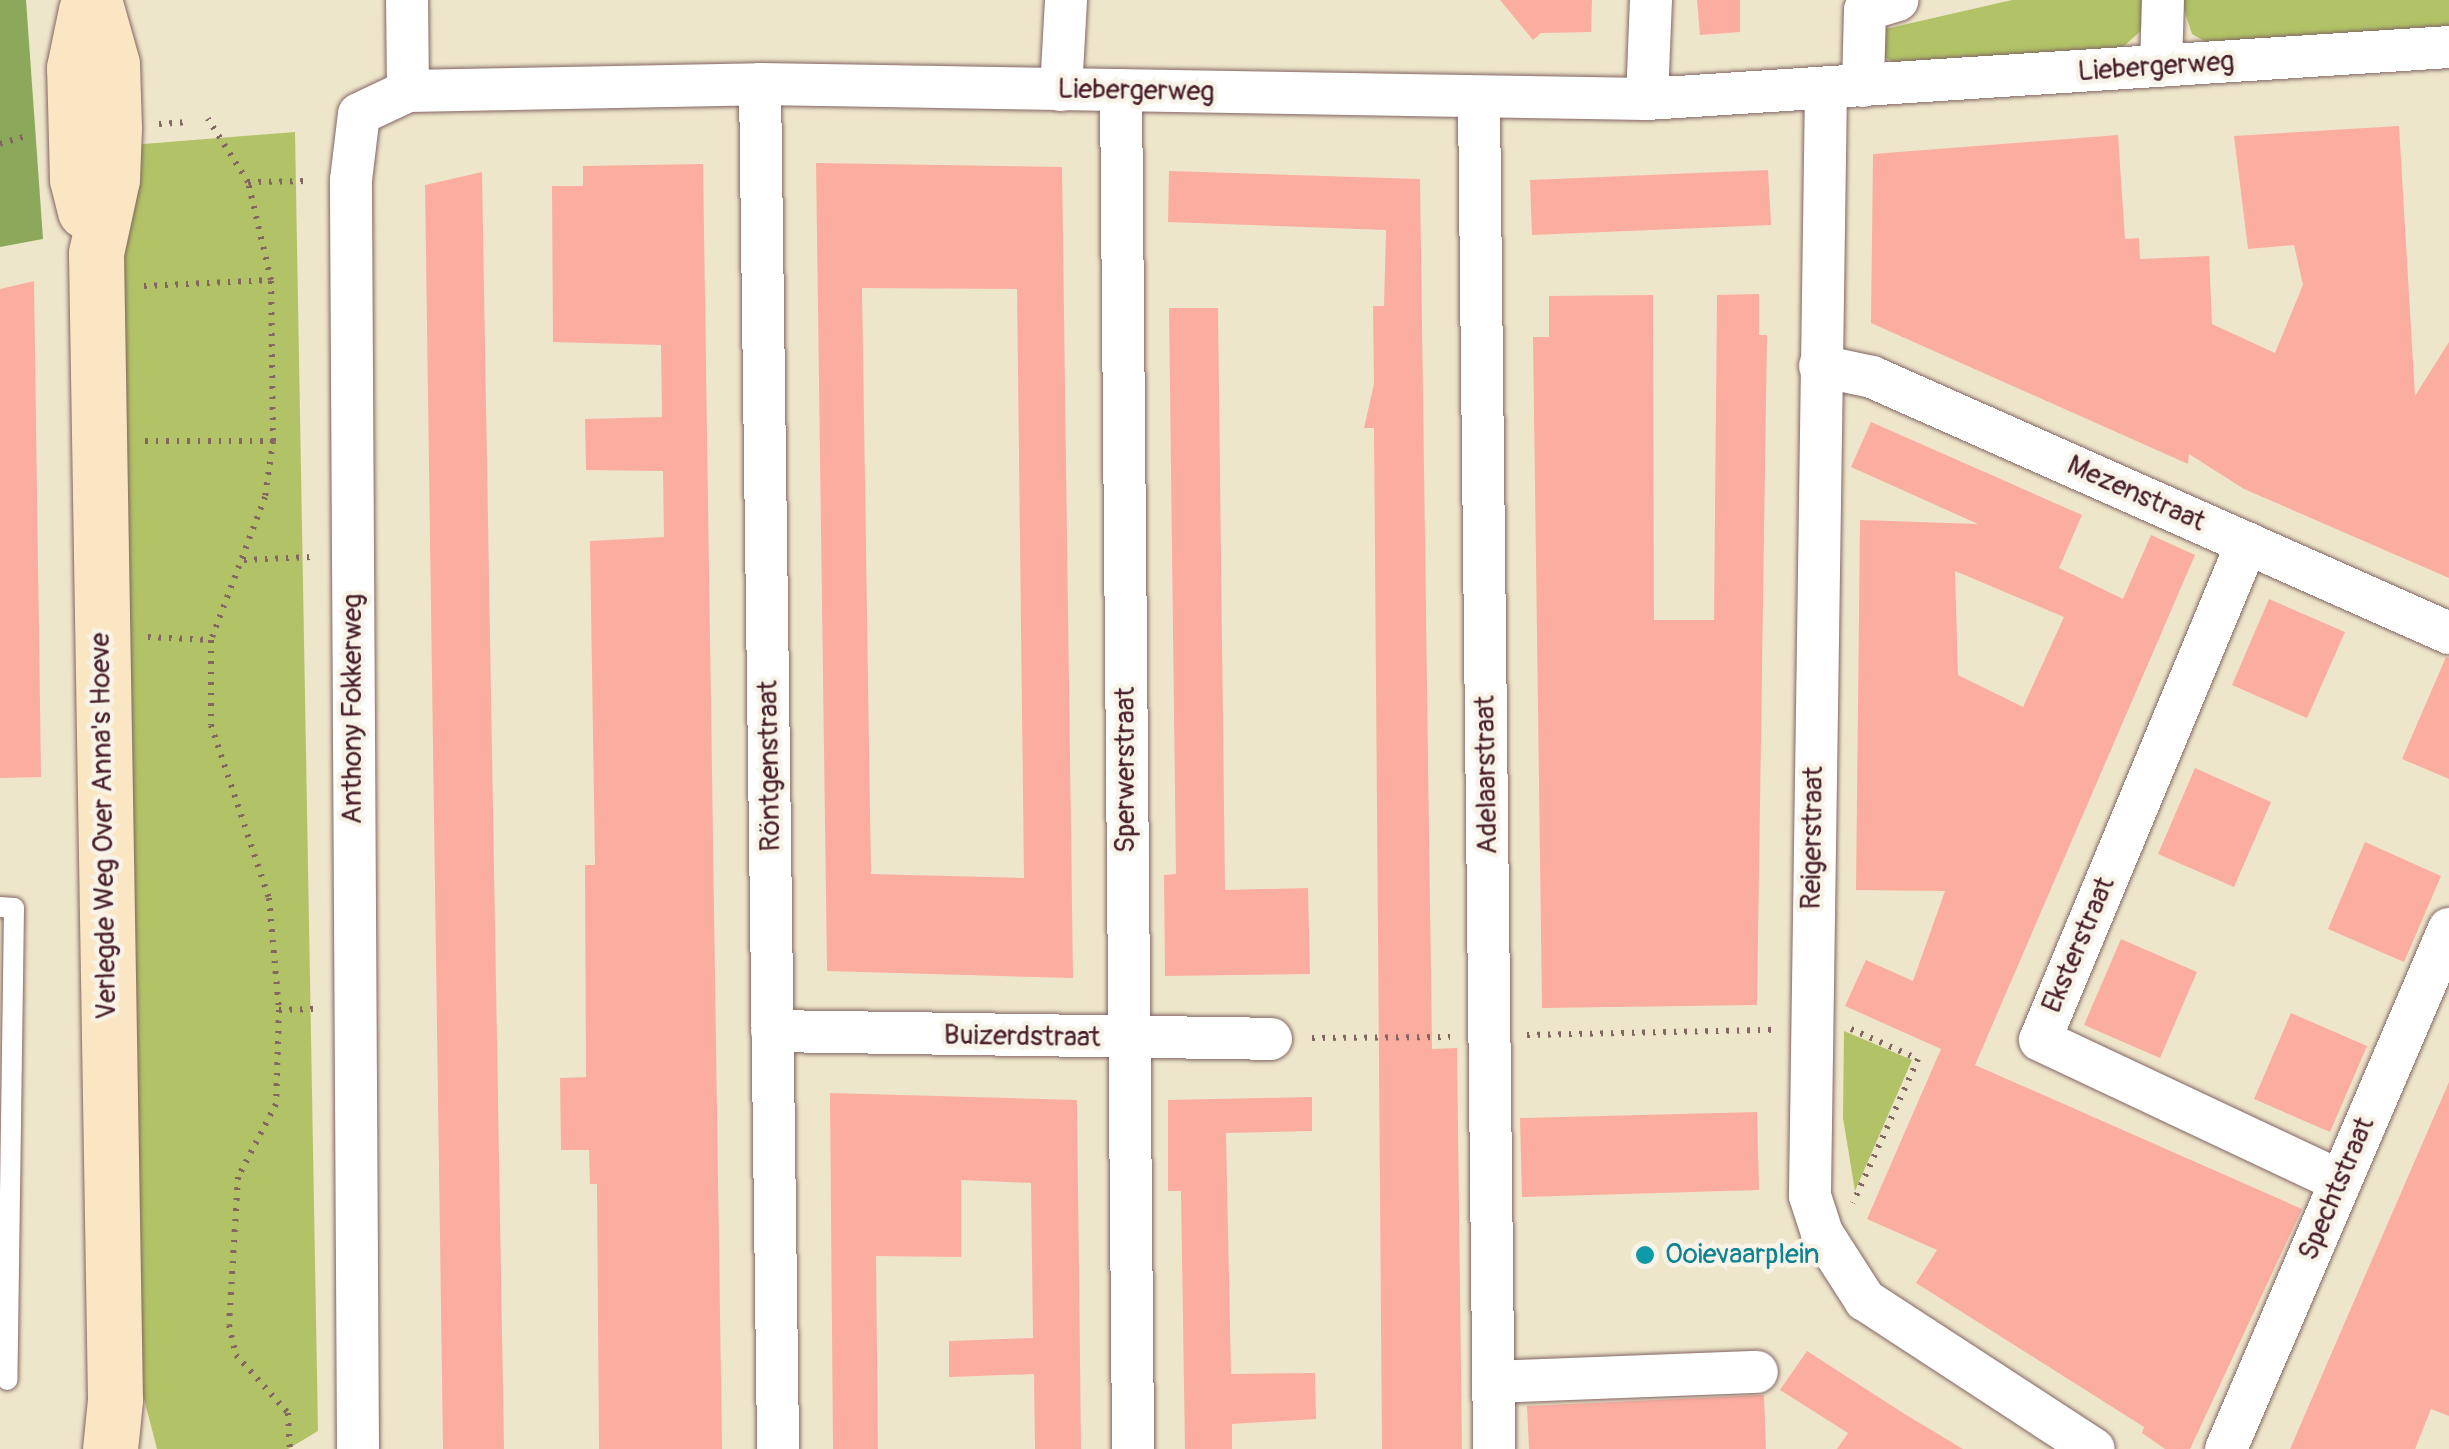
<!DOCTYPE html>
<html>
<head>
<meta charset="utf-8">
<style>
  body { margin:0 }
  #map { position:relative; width:2449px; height:1449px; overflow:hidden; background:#eee6cb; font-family:Pangolin,sans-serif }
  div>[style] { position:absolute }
  .green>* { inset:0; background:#b1c366 }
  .forest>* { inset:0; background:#8ca95b }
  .building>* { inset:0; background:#fbada0 }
  .path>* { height:6px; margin-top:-3px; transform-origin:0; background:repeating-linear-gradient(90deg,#836563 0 2.5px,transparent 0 10.5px) }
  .roads { filter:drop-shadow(0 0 2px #836563) drop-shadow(0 0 2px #836563) }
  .service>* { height:20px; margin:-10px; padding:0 10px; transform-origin:10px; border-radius:10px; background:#fff }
  .minor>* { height:42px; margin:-21px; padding:0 21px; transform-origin:21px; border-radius:21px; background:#fff }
  .secondary>* { height:55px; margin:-27.5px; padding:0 27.5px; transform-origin:27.5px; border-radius:27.5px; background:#fbe6c4 }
  .dots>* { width:28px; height:28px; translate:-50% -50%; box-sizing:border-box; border:5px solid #f7f3e8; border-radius:50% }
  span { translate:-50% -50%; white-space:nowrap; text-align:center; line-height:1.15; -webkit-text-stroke:9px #f7f3e8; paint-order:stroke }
  .street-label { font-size:28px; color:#4a1f2b }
  .culture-label { font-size:28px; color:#0d838f }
  .left { translate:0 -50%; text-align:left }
</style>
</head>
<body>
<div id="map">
  <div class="green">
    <i style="clip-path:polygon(2012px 0,2147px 0,2143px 29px,2116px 53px,1901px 66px,1879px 54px,1881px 30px)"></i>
    <i style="clip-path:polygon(2181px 0,2449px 0,2449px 33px,2211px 45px,2192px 34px)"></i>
    <i style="clip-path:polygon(295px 132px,318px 1431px,288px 1449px,157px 1449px,134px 1360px,120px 278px,131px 145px)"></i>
    <i style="clip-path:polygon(1844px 1031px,1912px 1060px,1855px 1191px,1843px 1118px)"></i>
  </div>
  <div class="forest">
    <i style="clip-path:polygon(0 0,26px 0,43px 239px,0 247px)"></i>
  </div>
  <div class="building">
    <i style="clip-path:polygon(1500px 0,1592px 0,1591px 32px,1541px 33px,1533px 40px)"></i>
    <i style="clip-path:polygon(1697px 0,1740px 0,1740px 32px,1700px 35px)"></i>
    <i style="clip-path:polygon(2399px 126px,2415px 396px,2449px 342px,2449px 578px,2244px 489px,2189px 454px,2188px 464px,1871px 323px,1873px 154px,2118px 135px,2125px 239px,2139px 238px,2140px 259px,2209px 256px,2212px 324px,2275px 353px,2303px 285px,2294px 245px,2248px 249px,2234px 136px)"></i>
    <i style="clip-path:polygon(evenodd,816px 163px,1062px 167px,1073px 978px,827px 971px,816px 163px,862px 288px,1017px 289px,1024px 878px,871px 874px,862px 288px)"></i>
    <i style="clip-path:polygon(703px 164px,722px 1449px,599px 1449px,597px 1184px,590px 1184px,589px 1150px,561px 1150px,560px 1078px,586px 1077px,585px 865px,595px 865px,590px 541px,664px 537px,663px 471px,586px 470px,585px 419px,662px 417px,661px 345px,553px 342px,552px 186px,583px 186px,583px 166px)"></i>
    <i style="clip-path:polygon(1768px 170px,1771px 225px,1532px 235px,1530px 180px)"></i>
    <i style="clip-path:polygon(1169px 171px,1420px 179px,1432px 1049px,1457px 1048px,1462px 1449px,1382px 1449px,1374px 428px,1364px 428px,1374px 384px,1373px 306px,1384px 306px,1386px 230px,1168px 222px)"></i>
    <i style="clip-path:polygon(482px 172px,504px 1449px,443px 1449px,425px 185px)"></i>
    <i style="clip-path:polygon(34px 281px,41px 777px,0 778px,0 289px)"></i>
    <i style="clip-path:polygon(1759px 294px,1759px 335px,1767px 335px,1757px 1005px,1542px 1008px,1533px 337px,1549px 337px,1549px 296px,1653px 295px,1654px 620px,1714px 620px,1717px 295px)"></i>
    <i style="clip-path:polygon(1169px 308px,1218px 308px,1225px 890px,1308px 888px,1310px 974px,1165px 976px,1164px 875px,1176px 874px)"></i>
    <i style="clip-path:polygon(evenodd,1871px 422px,2082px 515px,2059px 568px,2123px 599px,2151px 535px,2195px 555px,1975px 1065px,2302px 1209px,2190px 1449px,2165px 1449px,2142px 1433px,2144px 1427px,1916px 1283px,1937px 1250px,1867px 1219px,1941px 1049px,1845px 1006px,1866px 960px,1913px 981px,1945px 891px,1856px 890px,1860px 520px,1978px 524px,1851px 467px,1871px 422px,1955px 571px,2064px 617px,2023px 707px,1958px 675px,1955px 571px)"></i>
    <i style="clip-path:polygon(2269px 599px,2345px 632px,2307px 718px,2232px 685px)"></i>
    <i style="clip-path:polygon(2446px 657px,2449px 658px,2449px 779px,2402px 759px)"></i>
    <i style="clip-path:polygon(2195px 768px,2271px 802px,2234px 887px,2158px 854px)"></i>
    <i style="clip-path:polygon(2365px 842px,2441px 876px,2404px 962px,2328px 929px)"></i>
    <i style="clip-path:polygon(2121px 939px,2197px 972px,2160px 1058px,2084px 1025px)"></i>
    <i style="clip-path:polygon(2291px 1013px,2367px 1046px,2330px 1132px,2254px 1099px)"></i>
    <i style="clip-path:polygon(2449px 1082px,2449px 1416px,2431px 1409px,2415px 1449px,2290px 1449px)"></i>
    <i style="clip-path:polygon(830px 1093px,1077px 1100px,1081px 1449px,1035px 1449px,1034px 1374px,949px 1377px,949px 1341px,1033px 1338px,1031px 1183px,961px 1180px,961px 1257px,876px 1256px,878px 1449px,833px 1449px)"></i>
    <i style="clip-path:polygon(1312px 1097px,1312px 1131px,1226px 1133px,1231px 1374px,1315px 1373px,1316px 1419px,1232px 1424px,1232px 1449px,1185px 1449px,1181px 1191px,1168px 1191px,1168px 1100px)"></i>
    <i style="clip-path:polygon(1757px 1112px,1759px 1190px,1522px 1197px,1520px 1118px)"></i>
    <i style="clip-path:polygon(1807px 1351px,1903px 1413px,1963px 1449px,1837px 1449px,1848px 1433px,1780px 1390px)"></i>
    <i style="clip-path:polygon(1764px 1395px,1766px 1449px,1529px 1449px,1527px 1406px)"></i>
  </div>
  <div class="path">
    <i style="left:159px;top:124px;width:26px;rotate:-4deg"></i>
    <i style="left:0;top:144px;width:28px;rotate:-17deg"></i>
    <i style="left:248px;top:182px;width:61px;rotate:-0.9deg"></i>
    <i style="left:144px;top:286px;width:127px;rotate:-2.7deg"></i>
    <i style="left:271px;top:280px;width:101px;rotate:-103.2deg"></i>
    <i style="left:248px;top:182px;width:75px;rotate:-122.4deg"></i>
    <i style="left:145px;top:441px;width:128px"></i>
    <i style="left:273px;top:441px;width:161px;rotate:-90.7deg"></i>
    <i style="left:273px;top:441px;width:57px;rotate:98.1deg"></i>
    <i style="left:265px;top:497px;width:153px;rotate:110.7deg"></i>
    <i style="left:211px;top:640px;width:85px;rotate:90deg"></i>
    <i style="left:211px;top:725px;width:182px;rotate:71.5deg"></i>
    <i style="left:269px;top:898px;width:112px;rotate:84.9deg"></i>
    <i style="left:279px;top:1010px;width:94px;rotate:91.8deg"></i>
    <i style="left:276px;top:1104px;width:82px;rotate:117.5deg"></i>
    <i style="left:238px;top:1177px;width:148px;rotate:93.5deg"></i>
    <i style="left:229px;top:1325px;width:31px;rotate:77deg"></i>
    <i style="left:236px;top:1355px;width:78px;rotate:48.1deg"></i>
    <i style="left:288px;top:1413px;width:36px;rotate:87deg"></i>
    <i style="left:244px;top:560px;width:67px;rotate:-2.6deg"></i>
    <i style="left:148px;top:637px;width:63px;rotate:2.7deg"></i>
    <i style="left:279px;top:1010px;width:38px;rotate:-2deg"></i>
    <i style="left:1851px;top:1029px;width:73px;rotate:24.1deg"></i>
    <i style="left:1918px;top:1059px;width:158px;rotate:114.3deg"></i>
    <i style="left:1527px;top:1035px;width:248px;rotate:-1.2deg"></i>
    <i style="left:1312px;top:1038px;width:138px;rotate:-0.4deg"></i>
  </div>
  <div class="roads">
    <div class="service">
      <i style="left:0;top:907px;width:14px;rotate:4deg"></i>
      <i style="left:14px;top:908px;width:472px;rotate:90.8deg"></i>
    </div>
    <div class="minor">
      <i style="left:2161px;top:66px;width:66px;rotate:-88.3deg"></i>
      <i style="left:760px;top:84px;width:1365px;rotate:89.24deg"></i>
      <i style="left:1863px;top:86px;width:76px;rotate:-88.5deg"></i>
      <i style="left:1865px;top:10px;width:34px;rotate:-17deg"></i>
      <i style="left:1826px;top:88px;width:1108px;rotate:90.83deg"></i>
      <i style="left:1810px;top:1196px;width:39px;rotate:72deg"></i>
      <i style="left:1822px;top:1233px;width:80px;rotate:57.3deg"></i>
      <i style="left:1865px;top:1300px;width:273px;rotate:33.1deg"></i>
      <i style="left:1061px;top:90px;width:90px;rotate:-86.8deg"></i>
      <i style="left:1121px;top:90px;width:1359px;rotate:89.49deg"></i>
      <i style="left:408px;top:91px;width:352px;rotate:-1.1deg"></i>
      <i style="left:760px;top:84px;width:887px;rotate:0.97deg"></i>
      <i style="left:1647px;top:99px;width:804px;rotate:-3.71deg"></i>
      <i style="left:1647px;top:99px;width:99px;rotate:-87.7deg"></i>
      <i style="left:1479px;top:101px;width:1348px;rotate:89.36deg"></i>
      <i style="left:1820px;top:366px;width:53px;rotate:11.9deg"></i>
      <i style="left:1872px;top:377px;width:631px;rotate:23.93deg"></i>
      <i style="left:2247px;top:543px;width:538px;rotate:112.61deg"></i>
      <i style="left:2040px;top:1040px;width:331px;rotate:25.2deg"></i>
      <i style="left:772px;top:1031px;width:499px;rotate:0.9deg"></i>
      <i style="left:1493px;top:1382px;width:264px;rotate:-2.2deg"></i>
      <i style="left:358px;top:1449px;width:1269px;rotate:-90.32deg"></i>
      <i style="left:351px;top:180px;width:66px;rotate:-83.1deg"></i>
      <i style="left:359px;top:114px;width:54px;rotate:-25.1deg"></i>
      <i style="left:408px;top:91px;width:91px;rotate:-90.6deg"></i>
      <i style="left:2226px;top:1449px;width:566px;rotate:-66.79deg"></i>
    </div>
    <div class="secondary">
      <i style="left:94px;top:0;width:66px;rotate:74.3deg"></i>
      <i style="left:112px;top:64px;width:64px;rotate:88.2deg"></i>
      <i style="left:114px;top:128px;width:51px;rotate:92.2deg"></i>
      <i style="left:112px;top:179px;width:76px;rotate:102.2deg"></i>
      <i style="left:96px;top:253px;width:1147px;rotate:89.05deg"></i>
      <i style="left:115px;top:1400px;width:49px;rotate:95.8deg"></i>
      <i style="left:85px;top:211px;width:33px;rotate:-104deg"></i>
      <i style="left:77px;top:179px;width:111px;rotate:-91.5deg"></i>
      <i style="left:74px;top:68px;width:59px;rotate:-78.3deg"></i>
    </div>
  </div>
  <div class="dots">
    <i style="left:1645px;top:1255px;background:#0f9aa8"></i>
  </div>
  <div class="street-label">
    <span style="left:2156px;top:67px;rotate:-4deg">Liebergerweg</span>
    <span style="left:1136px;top:91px;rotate:1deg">Liebergerweg</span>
    <span style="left:2136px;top:494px;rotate:24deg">Mezenstraat</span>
    <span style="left:353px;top:709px;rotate:-90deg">Anthony Fokkerweg</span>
    <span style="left:770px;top:766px;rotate:-91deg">Röntgenstraat</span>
    <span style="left:1126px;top:770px;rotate:-90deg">Sperwerstraat</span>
    <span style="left:1487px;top:775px;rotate:-91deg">Adelaarstraat</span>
    <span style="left:104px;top:826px;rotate:-91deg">Verlegde Weg Over Anna's Hoeve</span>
    <span style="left:1813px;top:838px;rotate:-89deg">Reigerstraat</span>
    <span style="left:2079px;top:945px;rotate:-67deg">Eksterstraat</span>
    <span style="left:1022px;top:1037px;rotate:1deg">Buizerdstraat</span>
    <span style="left:2337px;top:1189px;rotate:-67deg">Spechtstraat</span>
  </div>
  <div class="culture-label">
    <span class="left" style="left:1665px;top:1255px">Ooievaarplein</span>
  </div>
</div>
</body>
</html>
